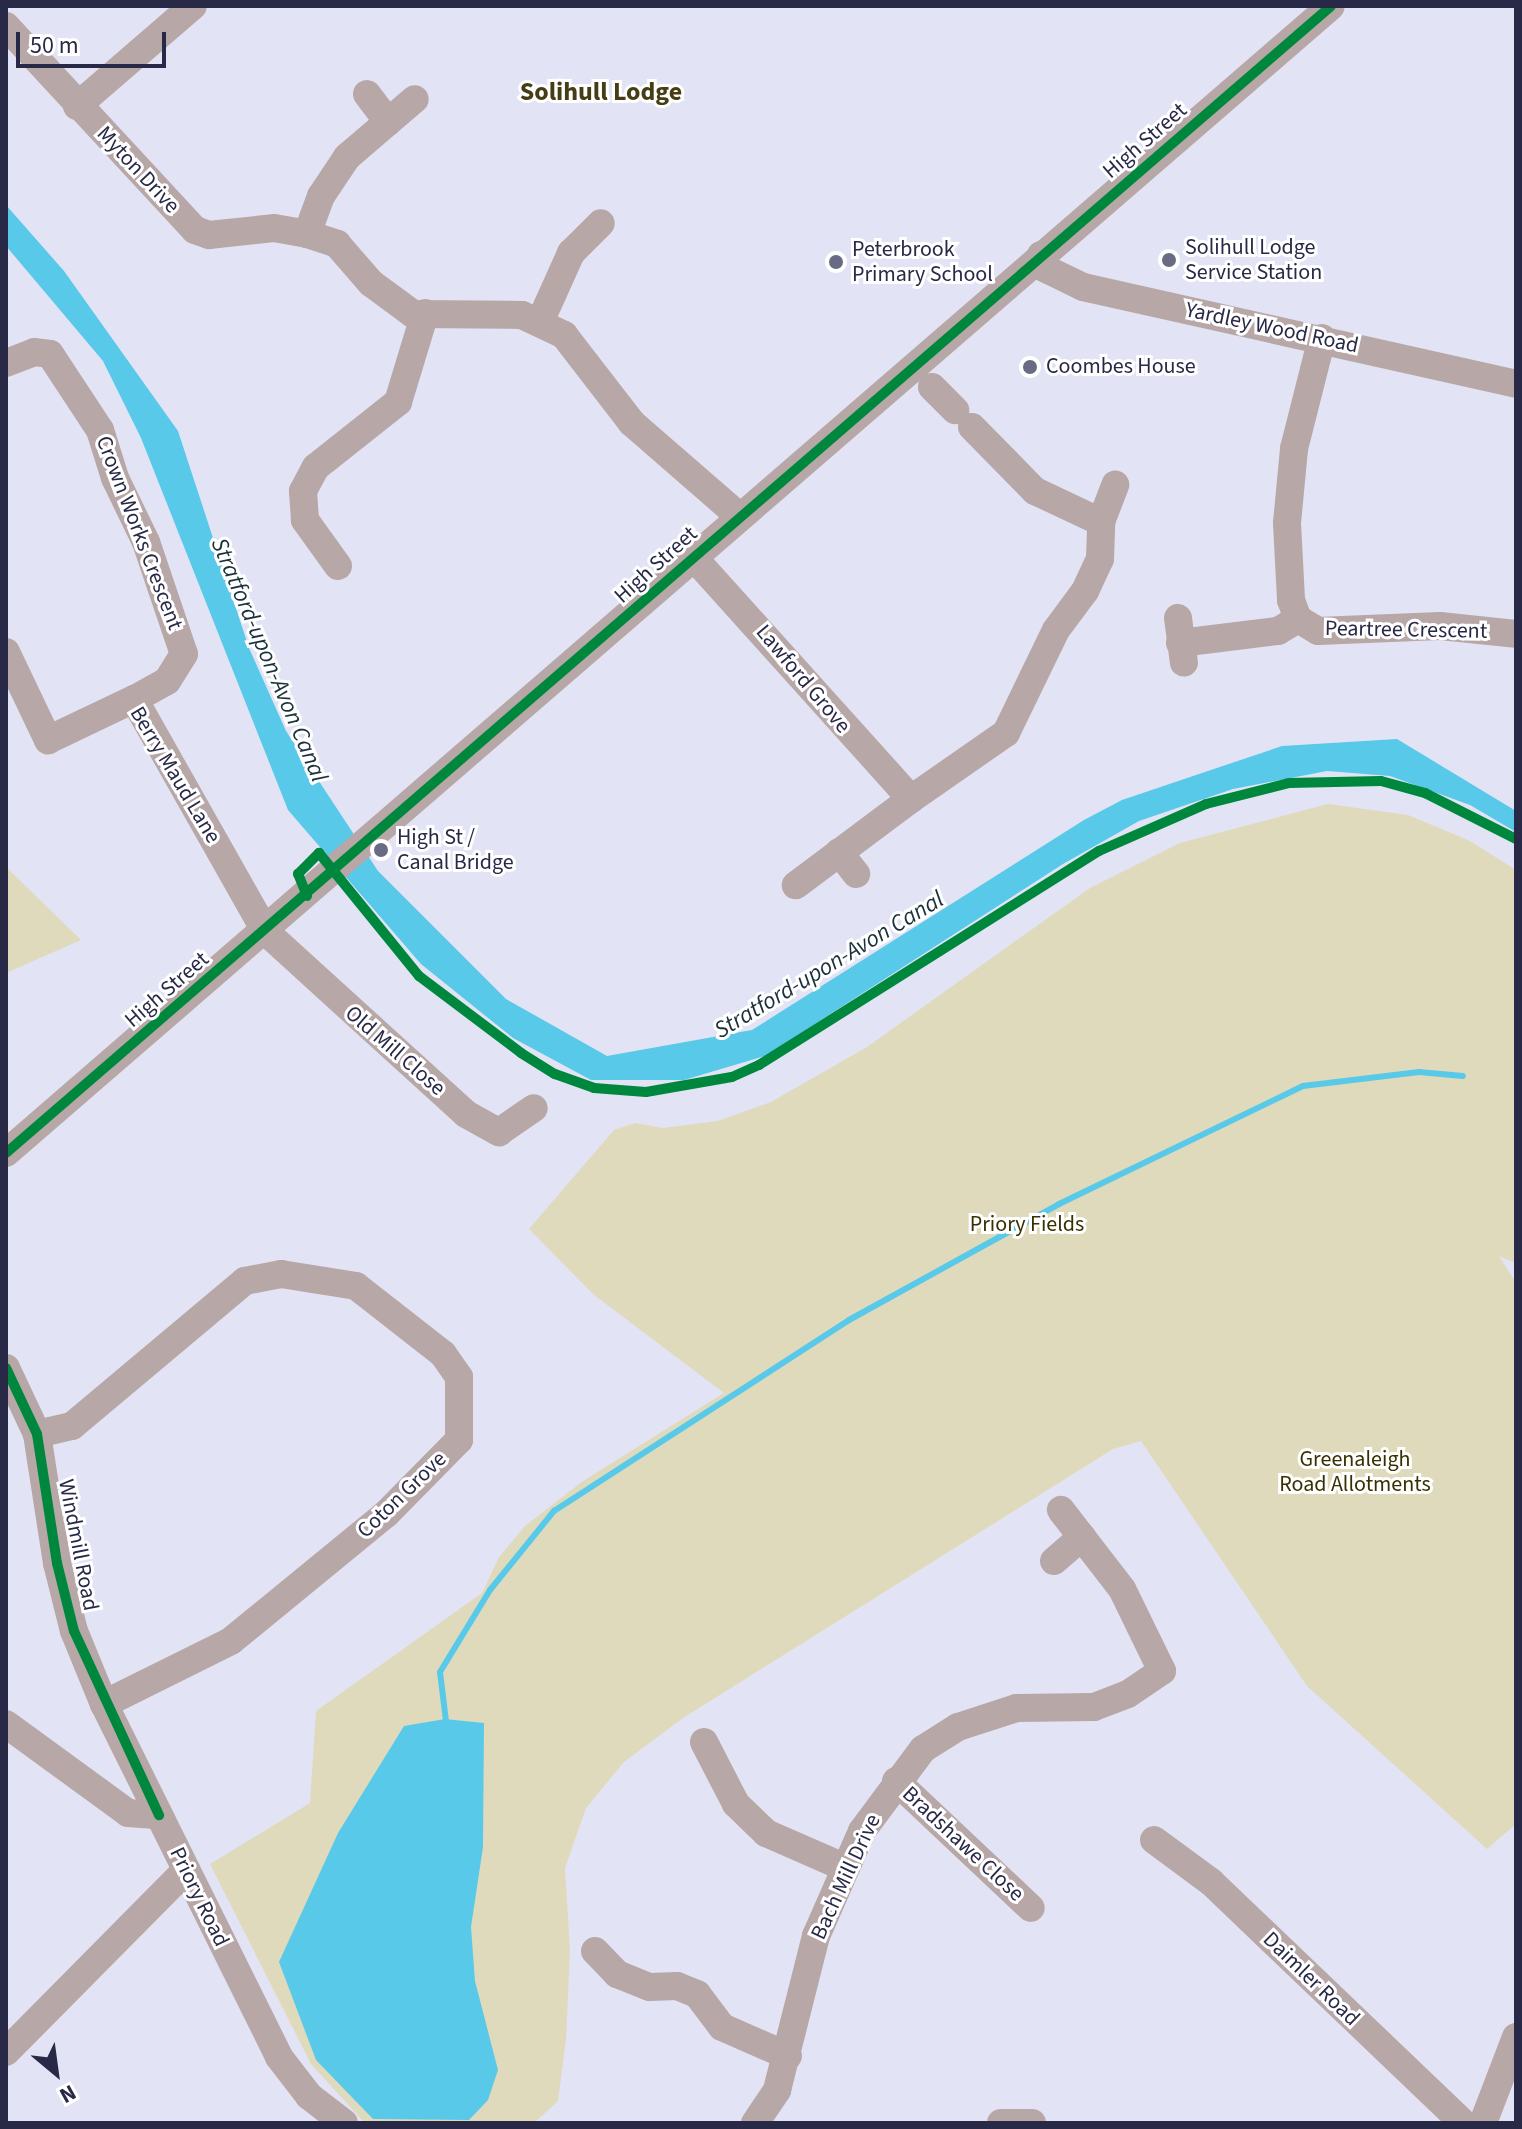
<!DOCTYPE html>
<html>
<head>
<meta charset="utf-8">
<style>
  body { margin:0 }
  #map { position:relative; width:1522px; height:2129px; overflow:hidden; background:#e2e3f4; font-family:"Source Sans 3",sans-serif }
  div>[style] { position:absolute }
  .green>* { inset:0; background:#e0dabc }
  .water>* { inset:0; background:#59c9e9 }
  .stream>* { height:6px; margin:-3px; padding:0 3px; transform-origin:3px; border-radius:3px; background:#59c9e9 }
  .minor>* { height:28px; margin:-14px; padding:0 14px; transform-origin:14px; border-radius:14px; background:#b7a7a6 }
  .cycleway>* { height:10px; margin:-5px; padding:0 5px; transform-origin:5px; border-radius:5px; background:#00873e }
  .dots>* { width:22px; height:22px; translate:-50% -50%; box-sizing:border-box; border:4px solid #fff; border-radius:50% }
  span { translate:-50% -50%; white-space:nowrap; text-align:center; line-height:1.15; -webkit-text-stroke:6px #fff; paint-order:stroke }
  .street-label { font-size:22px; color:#282946 }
  .poi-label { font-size:22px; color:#282946 }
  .left { translate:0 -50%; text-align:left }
  .park-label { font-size:22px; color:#373000 }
  .water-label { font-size:24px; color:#1a3139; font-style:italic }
  .quarter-label { font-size:26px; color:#453e15; font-weight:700 }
  .frame { position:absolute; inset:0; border:8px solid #282946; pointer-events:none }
  .north { position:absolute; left:16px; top:2033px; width:80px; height:80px; -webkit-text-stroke:6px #fff; paint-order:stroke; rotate:151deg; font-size:22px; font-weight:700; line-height:32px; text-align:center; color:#282946 }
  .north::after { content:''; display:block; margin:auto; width:28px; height:36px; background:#282946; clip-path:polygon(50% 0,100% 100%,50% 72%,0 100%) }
  .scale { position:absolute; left:16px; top:32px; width:150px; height:36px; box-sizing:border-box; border:4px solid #282946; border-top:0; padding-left:10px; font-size:24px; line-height:28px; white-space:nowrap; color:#282946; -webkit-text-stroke:6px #fff; paint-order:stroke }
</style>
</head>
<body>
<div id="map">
  <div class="green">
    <i style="clip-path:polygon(1328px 804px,1408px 815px,1470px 841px,1516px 870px,1516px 1263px,1499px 1256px,1516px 1283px,1516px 1824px,1487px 1849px,1307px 1686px,1141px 1441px,1113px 1449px,683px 1718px,624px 1762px,586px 1808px,565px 1868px,570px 1950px,566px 2040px,558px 2101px,534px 2123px,363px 2121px,311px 2064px,210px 1864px,310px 1803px,316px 1711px,482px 1593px,499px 1557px,525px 1526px,583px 1481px,724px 1393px,594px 1295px,529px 1229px,614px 1130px,635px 1123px,663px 1128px,718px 1121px,771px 1102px,867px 1047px,1090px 888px,1180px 843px)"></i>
    <i style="clip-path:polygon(6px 867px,81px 940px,6px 973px)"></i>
  </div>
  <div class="water">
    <i style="clip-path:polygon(6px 205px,64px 271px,178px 431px,249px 648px,286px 731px,378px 871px,506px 999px,607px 1056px,752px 1030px,1084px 820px,1122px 800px,1282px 746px,1397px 739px,1516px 811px,1516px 832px,1470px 805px,1390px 776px,1327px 771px,1233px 789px,1139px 821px,1063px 864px,765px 1056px,684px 1080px,591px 1080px,513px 1038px,421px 964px,288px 810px,141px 438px,103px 361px,6px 246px)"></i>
    <i style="clip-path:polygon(445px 1719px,484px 1723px,483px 1847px,471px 1927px,475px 1981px,498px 2070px,488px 2100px,469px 2120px,373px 2119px,316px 2060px,279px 1962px,338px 1833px,404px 1726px)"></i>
  </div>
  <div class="stream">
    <i style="left:446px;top:1721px;width:49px;rotate:-97deg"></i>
    <i style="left:440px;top:1672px;width:96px;rotate:-58.6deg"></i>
    <i style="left:490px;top:1590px;width:102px;rotate:-51deg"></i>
    <i style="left:554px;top:1511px;width:351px;rotate:-32.9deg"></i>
    <i style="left:849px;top:1320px;width:240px;rotate:-28.9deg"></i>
    <i style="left:1059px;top:1204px;width:271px;rotate:-25.8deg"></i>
    <i style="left:1303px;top:1086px;width:117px;rotate:-6.9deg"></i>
    <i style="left:1419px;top:1072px;width:44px;rotate:5.2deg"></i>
  </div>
  <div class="minor">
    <i style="left:6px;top:26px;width:278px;rotate:47.2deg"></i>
    <i style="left:195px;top:230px;width:15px;rotate:20deg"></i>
    <i style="left:209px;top:235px;width:65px;rotate:-6.1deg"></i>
    <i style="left:274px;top:228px;width:34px;rotate:10deg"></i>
    <i style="left:307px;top:234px;width:32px;rotate:18deg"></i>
    <i style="left:337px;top:244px;width:52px;rotate:48.9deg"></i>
    <i style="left:371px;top:283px;width:52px;rotate:36.4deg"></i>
    <i style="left:413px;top:314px;width:109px;rotate:0.5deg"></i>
    <i style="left:522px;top:315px;width:47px;rotate:25.5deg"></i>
    <i style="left:564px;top:335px;width:111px;rotate:52.3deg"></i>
    <i style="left:632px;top:423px;width:140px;rotate:41deg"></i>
    <i style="left:367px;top:94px;width:35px;rotate:53deg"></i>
    <i style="left:77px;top:106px;width:153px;rotate:-40.8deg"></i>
    <i style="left:307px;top:234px;width:40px;rotate:-69.8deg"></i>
    <i style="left:321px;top:196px;width:47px;rotate:-56.3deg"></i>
    <i style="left:347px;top:157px;width:89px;rotate:-40.5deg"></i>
    <i style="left:1041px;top:255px;width:15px;rotate:70deg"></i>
    <i style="left:1046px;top:269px;width:41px;rotate:25.9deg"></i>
    <i style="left:1083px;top:287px;width:444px;rotate:12.6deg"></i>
    <i style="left:540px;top:322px;width:76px;rotate:-65.8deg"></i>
    <i style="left:571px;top:253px;width:42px;rotate:-45deg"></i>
    <i style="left:1322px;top:338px;width:114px;rotate:104.2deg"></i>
    <i style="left:1294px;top:449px;width:74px;rotate:95.4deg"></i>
    <i style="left:1287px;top:523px;width:77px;rotate:87deg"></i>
    <i style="left:1291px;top:600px;width:20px;rotate:70deg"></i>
    <i style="left:1298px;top:619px;width:23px;rotate:31deg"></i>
    <i style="left:1318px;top:631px;width:122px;rotate:-2.3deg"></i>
    <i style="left:1440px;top:626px;width:76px;rotate:6deg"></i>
    <i style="left:6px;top:363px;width:30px;rotate:-21deg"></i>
    <i style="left:34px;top:352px;width:16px;rotate:7deg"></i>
    <i style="left:50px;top:354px;width:91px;rotate:56.7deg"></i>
    <i style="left:100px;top:430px;width:50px;rotate:72.6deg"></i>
    <i style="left:115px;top:478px;width:71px;rotate:64.2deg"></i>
    <i style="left:146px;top:542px;width:118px;rotate:71.3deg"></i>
    <i style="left:184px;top:654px;width:32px;rotate:122deg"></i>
    <i style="left:167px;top:681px;width:38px;rotate:151deg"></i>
    <i style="left:932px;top:387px;width:33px;rotate:45deg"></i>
    <i style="left:972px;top:427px;width:90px;rotate:45.5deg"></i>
    <i style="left:1035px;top:491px;width:73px;rotate:25.2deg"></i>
    <i style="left:695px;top:559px;width:323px;rotate:48deg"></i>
    <i style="left:911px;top:799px;width:144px;rotate:143.2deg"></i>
    <i style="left:338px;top:566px;width:57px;rotate:-125.7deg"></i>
    <i style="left:305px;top:520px;width:29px;rotate:-94deg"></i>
    <i style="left:303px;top:491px;width:27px;rotate:-62deg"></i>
    <i style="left:316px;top:467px;width:105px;rotate:-38.4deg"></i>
    <i style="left:398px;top:402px;width:93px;rotate:-73.1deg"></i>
    <i style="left:1178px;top:618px;width:45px;rotate:82.4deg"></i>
    <i style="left:1180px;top:643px;width:99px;rotate:-7deg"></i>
    <i style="left:1278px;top:631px;width:23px;rotate:-31deg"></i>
    <i style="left:6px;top:652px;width:98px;rotate:64.5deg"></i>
    <i style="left:48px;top:740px;width:95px;rotate:-25.5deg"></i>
    <i style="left:134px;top:699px;width:268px;rotate:60.5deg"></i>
    <i style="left:266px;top:932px;width:270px;rotate:42.3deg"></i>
    <i style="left:466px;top:1114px;width:38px;rotate:29deg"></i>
    <i style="left:499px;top:1132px;width:42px;rotate:-34.4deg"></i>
    <i style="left:911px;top:799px;width:116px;rotate:-34.8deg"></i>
    <i style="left:1006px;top:733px;width:114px;rotate:-64.1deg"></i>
    <i style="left:1056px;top:630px;width:49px;rotate:-53.4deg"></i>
    <i style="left:1085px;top:591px;width:35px;rotate:-65deg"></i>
    <i style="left:1100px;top:559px;width:37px;rotate:-88deg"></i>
    <i style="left:1101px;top:522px;width:40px;rotate:-69deg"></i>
    <i style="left:839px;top:852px;width:28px;rotate:52deg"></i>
    <i style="left:6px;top:1153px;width:1752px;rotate:-40.88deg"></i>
    <i style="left:6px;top:1368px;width:73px;rotate:64.8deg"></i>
    <i style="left:37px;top:1434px;width:131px;rotate:81.2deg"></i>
    <i style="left:57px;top:1563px;width:70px;rotate:76deg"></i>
    <i style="left:74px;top:1631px;width:79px;rotate:67.7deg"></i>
    <i style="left:104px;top:1704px;width:394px;rotate:63.6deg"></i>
    <i style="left:279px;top:2057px;width:49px;rotate:52.4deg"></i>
    <i style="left:309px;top:2096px;width:44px;rotate:37.6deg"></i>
    <i style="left:37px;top:1434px;width:36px;rotate:-13deg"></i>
    <i style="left:72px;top:1426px;width:226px;rotate:-40deg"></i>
    <i style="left:245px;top:1281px;width:37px;rotate:-11deg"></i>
    <i style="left:281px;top:1274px;width:76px;rotate:9.1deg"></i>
    <i style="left:356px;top:1286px;width:110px;rotate:38deg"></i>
    <i style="left:443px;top:1354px;width:28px;rotate:55deg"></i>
    <i style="left:459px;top:1377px;width:63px;rotate:90deg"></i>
    <i style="left:459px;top:1440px;width:104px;rotate:134.6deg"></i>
    <i style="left:386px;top:1514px;width:200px;rotate:140.7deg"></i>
    <i style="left:231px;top:1641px;width:142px;rotate:153.6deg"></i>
    <i style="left:1054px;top:1561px;width:37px;rotate:-41deg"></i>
    <i style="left:6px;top:1724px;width:151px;rotate:36.1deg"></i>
    <i style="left:128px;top:1813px;width:31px;rotate:4deg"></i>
    <i style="left:704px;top:1742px;width:70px;rotate:62.7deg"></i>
    <i style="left:736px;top:1804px;width:42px;rotate:44deg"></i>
    <i style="left:766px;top:1833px;width:87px;rotate:23.6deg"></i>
    <i style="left:896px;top:1781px;width:185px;rotate:43.3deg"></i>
    <i style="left:1154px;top:1840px;width:71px;rotate:36.4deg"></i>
    <i style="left:1211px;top:1882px;width:349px;rotate:43.7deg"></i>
    <i style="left:595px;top:1951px;width:32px;rotate:46deg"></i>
    <i style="left:617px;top:1974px;width:35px;rotate:22deg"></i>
    <i style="left:650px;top:1987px;width:27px;rotate:-2deg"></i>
    <i style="left:677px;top:1986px;width:22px;rotate:22deg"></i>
    <i style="left:697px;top:1994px;width:41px;rotate:52.9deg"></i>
    <i style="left:722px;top:2027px;width:72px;rotate:23.7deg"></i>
    <i style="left:6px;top:2052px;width:256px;rotate:-45.3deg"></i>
    <i style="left:755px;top:2123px;width:40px;rotate:-56deg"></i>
    <i style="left:777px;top:2090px;width:159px;rotate:-75.8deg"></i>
    <i style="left:816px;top:1936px;width:115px;rotate:-66.3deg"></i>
    <i style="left:862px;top:1831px;width:102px;rotate:-53.4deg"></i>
    <i style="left:923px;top:1749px;width:41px;rotate:-32.2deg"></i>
    <i style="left:958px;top:1727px;width:62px;rotate:-17.9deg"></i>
    <i style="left:1017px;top:1708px;width:77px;rotate:-0.7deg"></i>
    <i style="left:1094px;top:1707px;width:36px;rotate:-21deg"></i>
    <i style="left:1128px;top:1694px;width:41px;rotate:-34.1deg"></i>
    <i style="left:1162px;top:1671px;width:91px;rotate:-116deg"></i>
    <i style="left:1122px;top:1589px;width:100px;rotate:-127.7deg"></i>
    <i style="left:1001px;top:2123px;width:31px"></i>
    <i style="left:1483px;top:2123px;width:92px;rotate:-69deg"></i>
  </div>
  <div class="cycleway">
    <i style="left:307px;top:896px;width:24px;rotate:-112deg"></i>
    <i style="left:298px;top:874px;width:30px;rotate:-45deg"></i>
    <i style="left:319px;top:853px;width:159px;rotate:50.9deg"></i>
    <i style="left:419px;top:976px;width:128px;rotate:37deg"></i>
    <i style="left:521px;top:1053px;width:40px;rotate:32deg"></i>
    <i style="left:555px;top:1074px;width:41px;rotate:19.7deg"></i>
    <i style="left:594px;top:1088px;width:52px;rotate:4.4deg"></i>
    <i style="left:646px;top:1092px;width:87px;rotate:-9.9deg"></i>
    <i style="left:732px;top:1077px;width:30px;rotate:-24deg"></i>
    <i style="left:759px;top:1065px;width:402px;rotate:-32.2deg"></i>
    <i style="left:1099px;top:851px;width:117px;rotate:-23.7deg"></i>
    <i style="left:1206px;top:804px;width:86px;rotate:-14.2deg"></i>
    <i style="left:1289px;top:783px;width:92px;rotate:-1.2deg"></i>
    <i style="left:1381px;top:781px;width:46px;rotate:15.3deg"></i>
    <i style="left:1425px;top:793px;width:102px;rotate:26.8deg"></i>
    <i style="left:6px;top:1153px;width:1752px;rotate:-40.88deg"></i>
    <i style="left:6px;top:1368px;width:73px;rotate:64.8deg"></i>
    <i style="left:37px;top:1434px;width:131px;rotate:81.2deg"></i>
    <i style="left:57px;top:1563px;width:70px;rotate:76deg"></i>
    <i style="left:74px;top:1631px;width:203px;rotate:65.2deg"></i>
  </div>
  <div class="dots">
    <i style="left:1169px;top:260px;background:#696a83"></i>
    <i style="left:836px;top:262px;background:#696a83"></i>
    <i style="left:1030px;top:367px;background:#696a83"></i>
    <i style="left:381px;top:850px;background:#696a83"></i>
  </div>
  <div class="street-label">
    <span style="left:1145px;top:141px;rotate:-41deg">High Street</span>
    <span style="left:138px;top:170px;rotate:47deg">Myton Drive</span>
    <span style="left:1272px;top:328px;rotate:12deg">Yardley Wood Road</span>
    <span style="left:139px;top:533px;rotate:69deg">Crown Works Crescent</span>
    <span style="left:656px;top:565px;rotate:-42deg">High Street</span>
    <span style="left:1406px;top:630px;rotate:1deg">Peartree Crescent</span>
    <span style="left:803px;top:679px;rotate:50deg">Lawford Grove</span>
    <span style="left:175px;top:775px;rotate:59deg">Berry Maud Lane</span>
    <span style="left:167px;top:990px;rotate:-41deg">High Street</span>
    <span style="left:395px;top:1051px;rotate:41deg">Old Mill Close</span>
    <span style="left:402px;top:1495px;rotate:-44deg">Coton Grove</span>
    <span style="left:78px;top:1545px;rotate:79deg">Windmill Road</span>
    <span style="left:963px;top:1844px;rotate:43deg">Bradshawe Close</span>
    <span style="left:846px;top:1877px;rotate:-65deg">Bach Mill Drive</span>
    <span style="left:199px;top:1897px;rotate:64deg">Priory Road</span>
    <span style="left:1311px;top:1979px;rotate:44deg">Daimler Road</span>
  </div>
  <div class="poi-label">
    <span class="left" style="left:1185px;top:260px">Solihull Lodge<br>Service Station</span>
    <span class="left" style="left:852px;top:262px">Peterbrook<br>Primary School</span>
    <span class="left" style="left:1046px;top:367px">Coombes House</span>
    <span class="left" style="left:397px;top:850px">High St /<br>Canal Bridge</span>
  </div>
  <div class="park-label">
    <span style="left:1027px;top:1225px">Priory Fields</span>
    <span style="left:1355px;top:1472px">Greenaleigh<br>Road Allotments</span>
  </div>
  <div class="water-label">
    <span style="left:269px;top:660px;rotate:67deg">Stratford-upon-Avon Canal</span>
    <span style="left:829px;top:965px;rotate:-31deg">Stratford-upon-Avon Canal</span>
  </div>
  <div class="quarter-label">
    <span style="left:601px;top:92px">Solihull Lodge</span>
  </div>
  <div class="frame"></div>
  <div class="north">N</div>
  <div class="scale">50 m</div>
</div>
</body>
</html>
